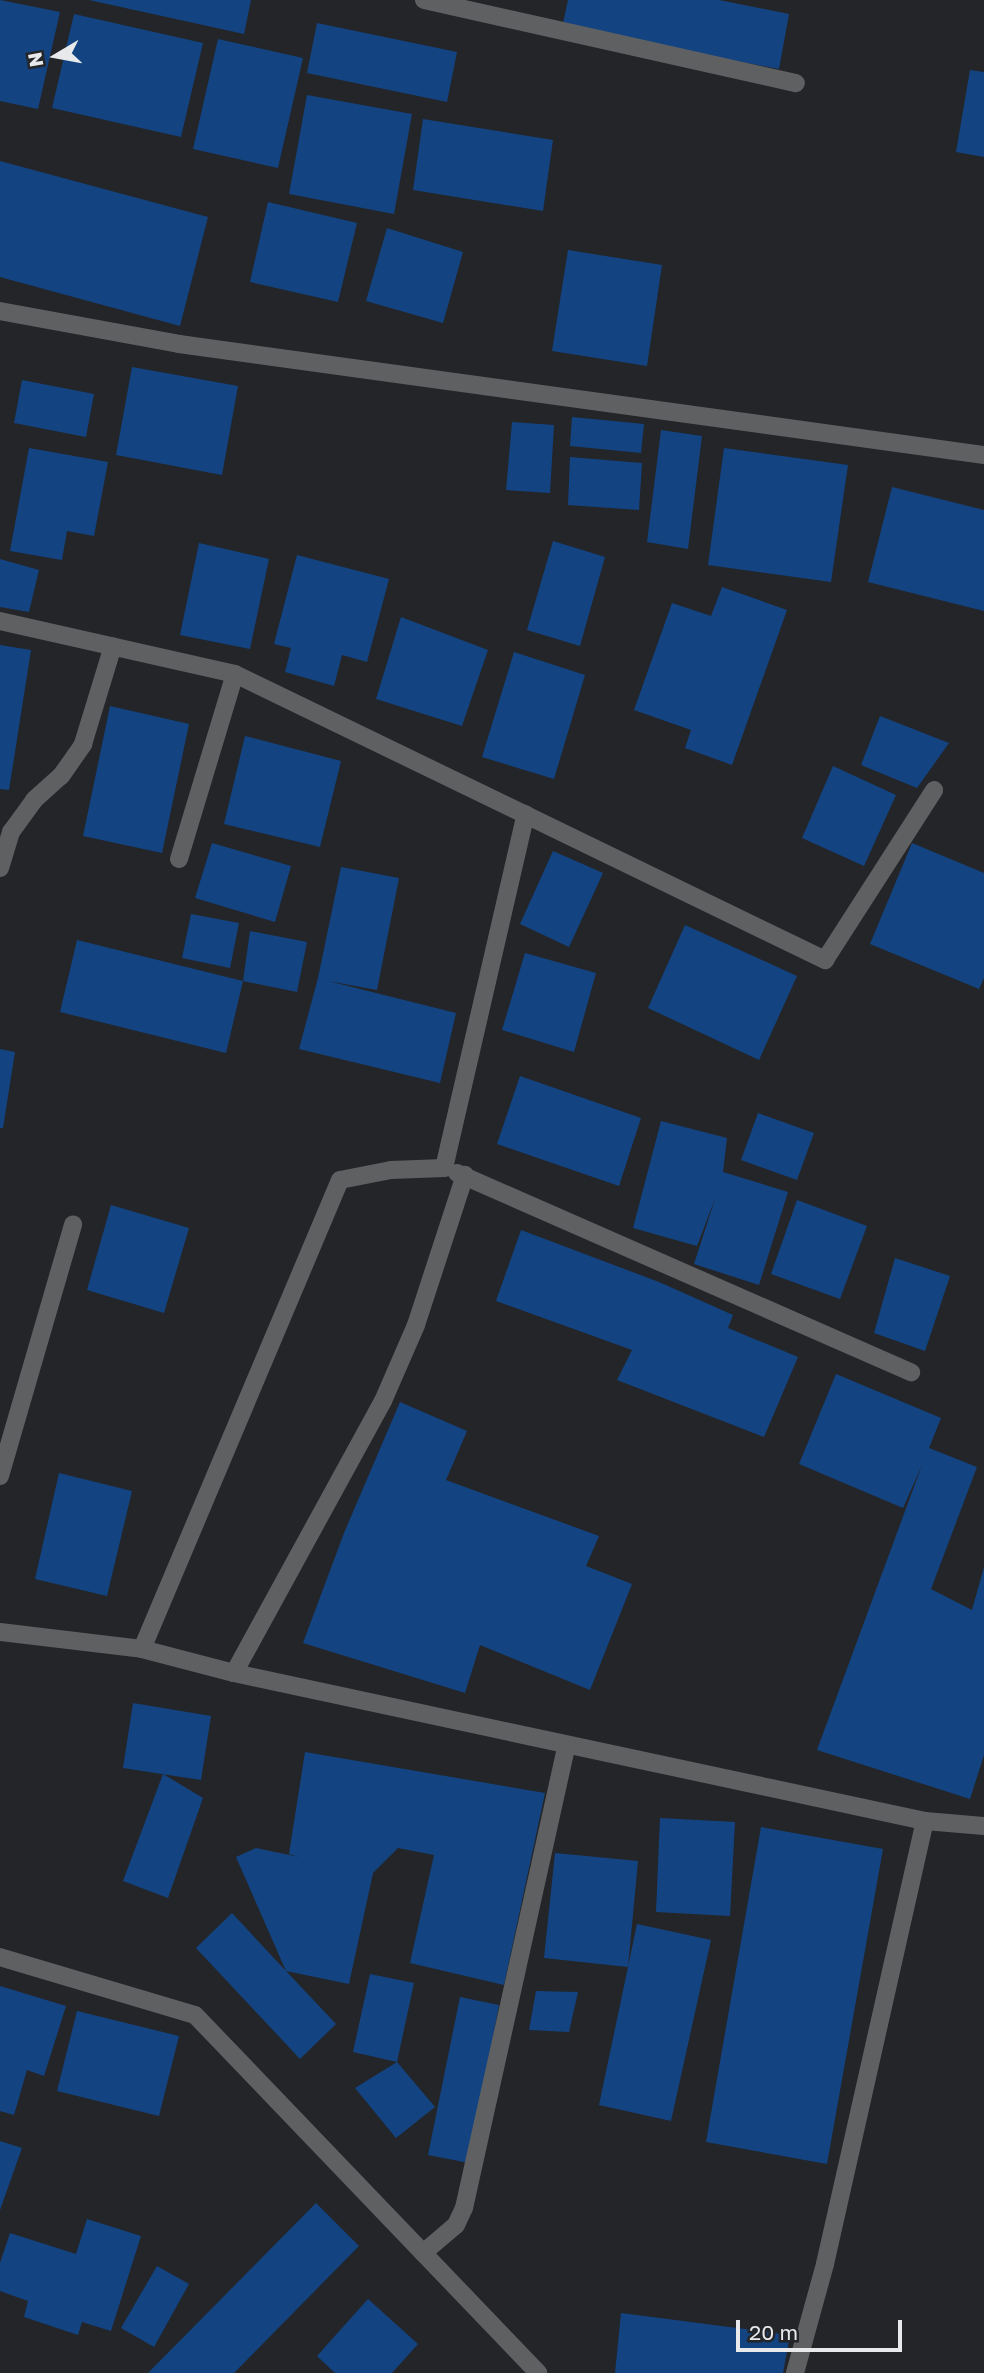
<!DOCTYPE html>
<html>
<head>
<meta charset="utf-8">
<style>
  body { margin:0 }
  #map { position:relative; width:984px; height:2373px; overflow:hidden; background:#232529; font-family:"Golos Text",sans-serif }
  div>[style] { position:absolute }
  .building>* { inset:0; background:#134481 }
  .minor>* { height:18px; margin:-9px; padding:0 9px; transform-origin:9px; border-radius:9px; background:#5f6062 }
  span { translate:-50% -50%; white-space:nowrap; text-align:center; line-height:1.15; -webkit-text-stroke:5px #232529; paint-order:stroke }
  .north { position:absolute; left:21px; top:21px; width:70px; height:70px; -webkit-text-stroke:5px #232529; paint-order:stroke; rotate:260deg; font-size:19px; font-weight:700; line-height:28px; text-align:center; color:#e7e9eb }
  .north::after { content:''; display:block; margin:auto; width:24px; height:32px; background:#e7e9eb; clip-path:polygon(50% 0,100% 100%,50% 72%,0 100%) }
  .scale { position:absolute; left:736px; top:2320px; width:166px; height:32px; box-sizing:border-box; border:4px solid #e7e9eb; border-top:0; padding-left:9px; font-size:21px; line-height:24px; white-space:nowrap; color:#e7e9eb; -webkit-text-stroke:5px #232529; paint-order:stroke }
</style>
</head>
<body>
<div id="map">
  <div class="building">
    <i style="clip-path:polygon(0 0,60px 12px,38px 109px,0 101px)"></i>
    <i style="clip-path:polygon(89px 0,251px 0,244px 34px)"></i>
    <i style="clip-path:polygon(568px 0,719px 0,789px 14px,779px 69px,562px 28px)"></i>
    <i style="clip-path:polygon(74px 14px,203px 43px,181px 137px,52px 108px)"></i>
    <i style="clip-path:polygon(317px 23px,457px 52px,447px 102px,307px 73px)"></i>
    <i style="clip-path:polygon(218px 39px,303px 58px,278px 168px,193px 149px)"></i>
    <i style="clip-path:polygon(970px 70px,984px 72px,984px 157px,956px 152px)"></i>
    <i style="clip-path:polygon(307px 95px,412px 114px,394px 214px,289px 194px)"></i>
    <i style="clip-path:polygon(423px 119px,553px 140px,543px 211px,413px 190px)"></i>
    <i style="clip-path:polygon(0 161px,208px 217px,180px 326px,0 277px)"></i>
    <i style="clip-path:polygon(268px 202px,357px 223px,338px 302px,250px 282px)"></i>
    <i style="clip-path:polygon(387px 228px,463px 252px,443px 323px,366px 301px)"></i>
    <i style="clip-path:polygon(568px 250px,662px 265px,647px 366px,552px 351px)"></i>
    <i style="clip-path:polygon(132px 367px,238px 386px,222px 475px,116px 455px)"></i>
    <i style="clip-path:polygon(22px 380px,94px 394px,86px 437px,14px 423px)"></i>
    <i style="clip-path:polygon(572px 417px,644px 424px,641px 453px,570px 446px)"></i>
    <i style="clip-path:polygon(512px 422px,554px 425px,550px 493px,506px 490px)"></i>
    <i style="clip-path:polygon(661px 430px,702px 436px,688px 549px,647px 542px)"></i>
    <i style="clip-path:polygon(29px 448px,108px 462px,94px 536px,67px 531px,62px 560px,10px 551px)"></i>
    <i style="clip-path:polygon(724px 448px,848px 465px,831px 582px,708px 565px)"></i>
    <i style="clip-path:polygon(570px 457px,642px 463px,639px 510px,568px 505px)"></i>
    <i style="clip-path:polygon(892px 487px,984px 510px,984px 611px,868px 582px)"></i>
    <i style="clip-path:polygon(553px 541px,605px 557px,580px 646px,527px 630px)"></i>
    <i style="clip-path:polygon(199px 543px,269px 559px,250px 649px,180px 635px)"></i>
    <i style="clip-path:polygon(297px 555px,389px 579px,367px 662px,342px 655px,334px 686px,285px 672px,291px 648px,274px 644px)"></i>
    <i style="clip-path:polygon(0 559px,39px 570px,29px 612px,0 607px)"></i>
    <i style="clip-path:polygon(722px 587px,787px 610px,732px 765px,685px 748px,691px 730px,634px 710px,672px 603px,711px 616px)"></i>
    <i style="clip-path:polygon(401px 617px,488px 650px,462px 726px,376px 699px)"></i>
    <i style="clip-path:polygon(0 645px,31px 650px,9px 790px,0 789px)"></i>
    <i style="clip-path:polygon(514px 652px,585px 675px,554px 779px,482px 757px)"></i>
    <i style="clip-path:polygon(110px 706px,189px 724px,162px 853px,83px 836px)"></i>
    <i style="clip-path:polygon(880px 716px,949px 743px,917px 788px,861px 765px)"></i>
    <i style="clip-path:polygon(245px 736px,341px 761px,320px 847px,224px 824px)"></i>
    <i style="clip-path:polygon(833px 766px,896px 795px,864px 866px,802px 838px)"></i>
    <i style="clip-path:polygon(212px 843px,291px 866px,275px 922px,195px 898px)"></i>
    <i style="clip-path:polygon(912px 843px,984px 873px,984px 978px,979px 989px,870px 944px)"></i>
    <i style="clip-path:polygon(553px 851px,603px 873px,569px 947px,520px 924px)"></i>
    <i style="clip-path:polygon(341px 867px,399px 878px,377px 990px,328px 981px,456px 1013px,440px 1083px,299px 1049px,318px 978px)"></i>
    <i style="clip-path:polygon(191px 914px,239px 923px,230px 968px,182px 958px)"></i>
    <i style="clip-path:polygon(685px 925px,797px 976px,759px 1060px,648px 1008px)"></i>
    <i style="clip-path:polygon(250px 931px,307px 942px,297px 992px,243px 981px)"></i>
    <i style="clip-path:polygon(77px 940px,243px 981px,226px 1053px,60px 1012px)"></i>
    <i style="clip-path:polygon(525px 953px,596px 973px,574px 1052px,502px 1030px)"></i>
    <i style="clip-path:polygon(0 1049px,15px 1052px,3px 1128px,0 1128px)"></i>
    <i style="clip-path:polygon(520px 1076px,641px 1118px,619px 1186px,497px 1144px)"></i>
    <i style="clip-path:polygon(758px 1113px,814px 1133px,797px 1180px,741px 1160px)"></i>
    <i style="clip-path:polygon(661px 1121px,727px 1138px,723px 1172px,788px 1192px,759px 1285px,694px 1264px,716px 1196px,697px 1246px,633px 1228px)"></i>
    <i style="clip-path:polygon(797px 1200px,867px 1226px,840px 1299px,771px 1274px)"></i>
    <i style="clip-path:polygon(111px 1205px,189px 1228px,164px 1313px,87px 1290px)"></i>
    <i style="clip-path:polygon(521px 1230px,659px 1282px,733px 1315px,728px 1328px,798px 1357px,764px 1437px,617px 1380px,632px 1350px,496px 1301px)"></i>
    <i style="clip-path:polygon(895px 1258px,950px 1276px,925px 1351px,874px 1333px)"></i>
    <i style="clip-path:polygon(836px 1374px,941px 1418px,929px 1448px,977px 1467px,931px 1589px,972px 1610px,984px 1567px,984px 1755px,970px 1799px,817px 1750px,922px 1465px,903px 1508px,799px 1464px)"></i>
    <i style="clip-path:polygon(400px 1402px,467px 1431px,446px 1480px,599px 1536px,586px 1566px,632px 1584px,590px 1690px,480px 1645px,465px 1693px,303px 1643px,344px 1533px)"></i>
    <i style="clip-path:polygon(59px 1473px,132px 1491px,107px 1596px,35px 1579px)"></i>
    <i style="clip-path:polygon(133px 1703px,211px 1716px,201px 1780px,123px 1768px)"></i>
    <i style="clip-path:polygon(305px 1752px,545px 1793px,504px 1985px,410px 1963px,434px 1855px,398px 1848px,373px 1873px,349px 1984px,286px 1971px,336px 2024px,300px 2059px,196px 1948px,232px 1913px,286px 1971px,236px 1857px,256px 1848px,299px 1857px,289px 1854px)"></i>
    <i style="clip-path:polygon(163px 1774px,203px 1798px,168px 1898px,123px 1881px)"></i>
    <i style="clip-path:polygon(660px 1818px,735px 1822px,730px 1916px,656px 1912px)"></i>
    <i style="clip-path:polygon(761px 1827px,883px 1849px,827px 2164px,706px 2142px)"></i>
    <i style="clip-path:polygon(555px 1853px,638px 1861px,628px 1967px,637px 1924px,711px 1940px,671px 2121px,599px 2105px,628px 1967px,544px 1958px)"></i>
    <i style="clip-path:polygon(370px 1974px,414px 1983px,397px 2062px,435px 2107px,396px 2138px,355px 2088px,397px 2062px,353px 2052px)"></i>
    <i style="clip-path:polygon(0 1986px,66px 2006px,44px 2076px,27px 2070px,14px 2115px,0 2111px)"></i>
    <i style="clip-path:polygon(536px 1991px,578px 1992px,569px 2032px,529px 2030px)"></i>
    <i style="clip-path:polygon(460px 1997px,499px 2005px,469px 2163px,428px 2155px)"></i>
    <i style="clip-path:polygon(77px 2011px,179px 2036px,159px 2116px,57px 2091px)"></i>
    <i style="clip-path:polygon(0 2141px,22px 2148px,0 2210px)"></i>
    <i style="clip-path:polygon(316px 2203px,359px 2246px,234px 2373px,148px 2373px)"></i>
    <i style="clip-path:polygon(87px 2219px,141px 2236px,111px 2331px,82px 2322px,78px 2335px,24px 2317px,28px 2301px,0 2291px,0 2263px,10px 2233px,76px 2254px)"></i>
    <i style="clip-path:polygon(157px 2266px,189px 2284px,154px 2347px,121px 2328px)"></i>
    <i style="clip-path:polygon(368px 2299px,418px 2344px,392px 2373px,335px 2373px,317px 2356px)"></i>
    <i style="clip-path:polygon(621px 2313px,790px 2335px,783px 2373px,615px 2373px)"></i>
  </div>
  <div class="minor">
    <i style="left:424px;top:0;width:381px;rotate:12.6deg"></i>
    <i style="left:0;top:311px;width:182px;rotate:10.4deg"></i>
    <i style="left:179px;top:344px;width:813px;rotate:7.85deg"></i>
    <i style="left:0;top:621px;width:241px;rotate:12.7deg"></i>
    <i style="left:235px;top:674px;width:656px;rotate:25.86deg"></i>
    <i style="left:825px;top:960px;width:202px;rotate:-57.3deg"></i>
    <i style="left:179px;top:859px;width:193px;rotate:-73.2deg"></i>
    <i style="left:0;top:868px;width:38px;rotate:-73deg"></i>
    <i style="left:11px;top:832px;width:39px;rotate:-54deg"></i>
    <i style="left:34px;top:800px;width:36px;rotate:-42deg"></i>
    <i style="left:61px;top:776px;width:39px;rotate:-55deg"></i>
    <i style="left:83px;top:744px;width:102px;rotate:-73deg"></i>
    <i style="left:457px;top:1173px;width:496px;rotate:23.7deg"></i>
    <i style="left:0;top:1476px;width:262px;rotate:-73.8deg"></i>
    <i style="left:0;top:1632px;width:143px;rotate:6.8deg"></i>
    <i style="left:142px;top:1649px;width:95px;rotate:14.6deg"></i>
    <i style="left:234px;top:1673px;width:707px;rotate:12.09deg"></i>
    <i style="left:925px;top:1821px;width:59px;rotate:4.8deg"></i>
    <i style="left:142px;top:1649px;width:509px;rotate:-67.11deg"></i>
    <i style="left:340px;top:1180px;width:52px;rotate:-11.1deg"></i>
    <i style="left:391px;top:1170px;width:53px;rotate:-2.2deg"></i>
    <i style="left:444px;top:1168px;width:363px;rotate:-77deg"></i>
    <i style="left:234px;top:1673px;width:310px;rotate:-61.3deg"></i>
    <i style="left:383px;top:1401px;width:83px;rotate:-66.5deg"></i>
    <i style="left:416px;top:1325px;width:158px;rotate:-71.9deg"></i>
    <i style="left:0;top:1957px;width:203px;rotate:16.6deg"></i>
    <i style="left:195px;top:2015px;width:496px;rotate:46.2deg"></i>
    <i style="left:423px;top:2253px;width:43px;rotate:-40.3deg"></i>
    <i style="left:456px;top:2225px;width:19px;rotate:-65deg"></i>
    <i style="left:464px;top:2208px;width:474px;rotate:-77.5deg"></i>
    <i style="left:795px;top:2373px;width:113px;rotate:-74.6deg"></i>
    <i style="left:825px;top:2264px;width:454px;rotate:-77.3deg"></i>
  </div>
  <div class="north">N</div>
  <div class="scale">20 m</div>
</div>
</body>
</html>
